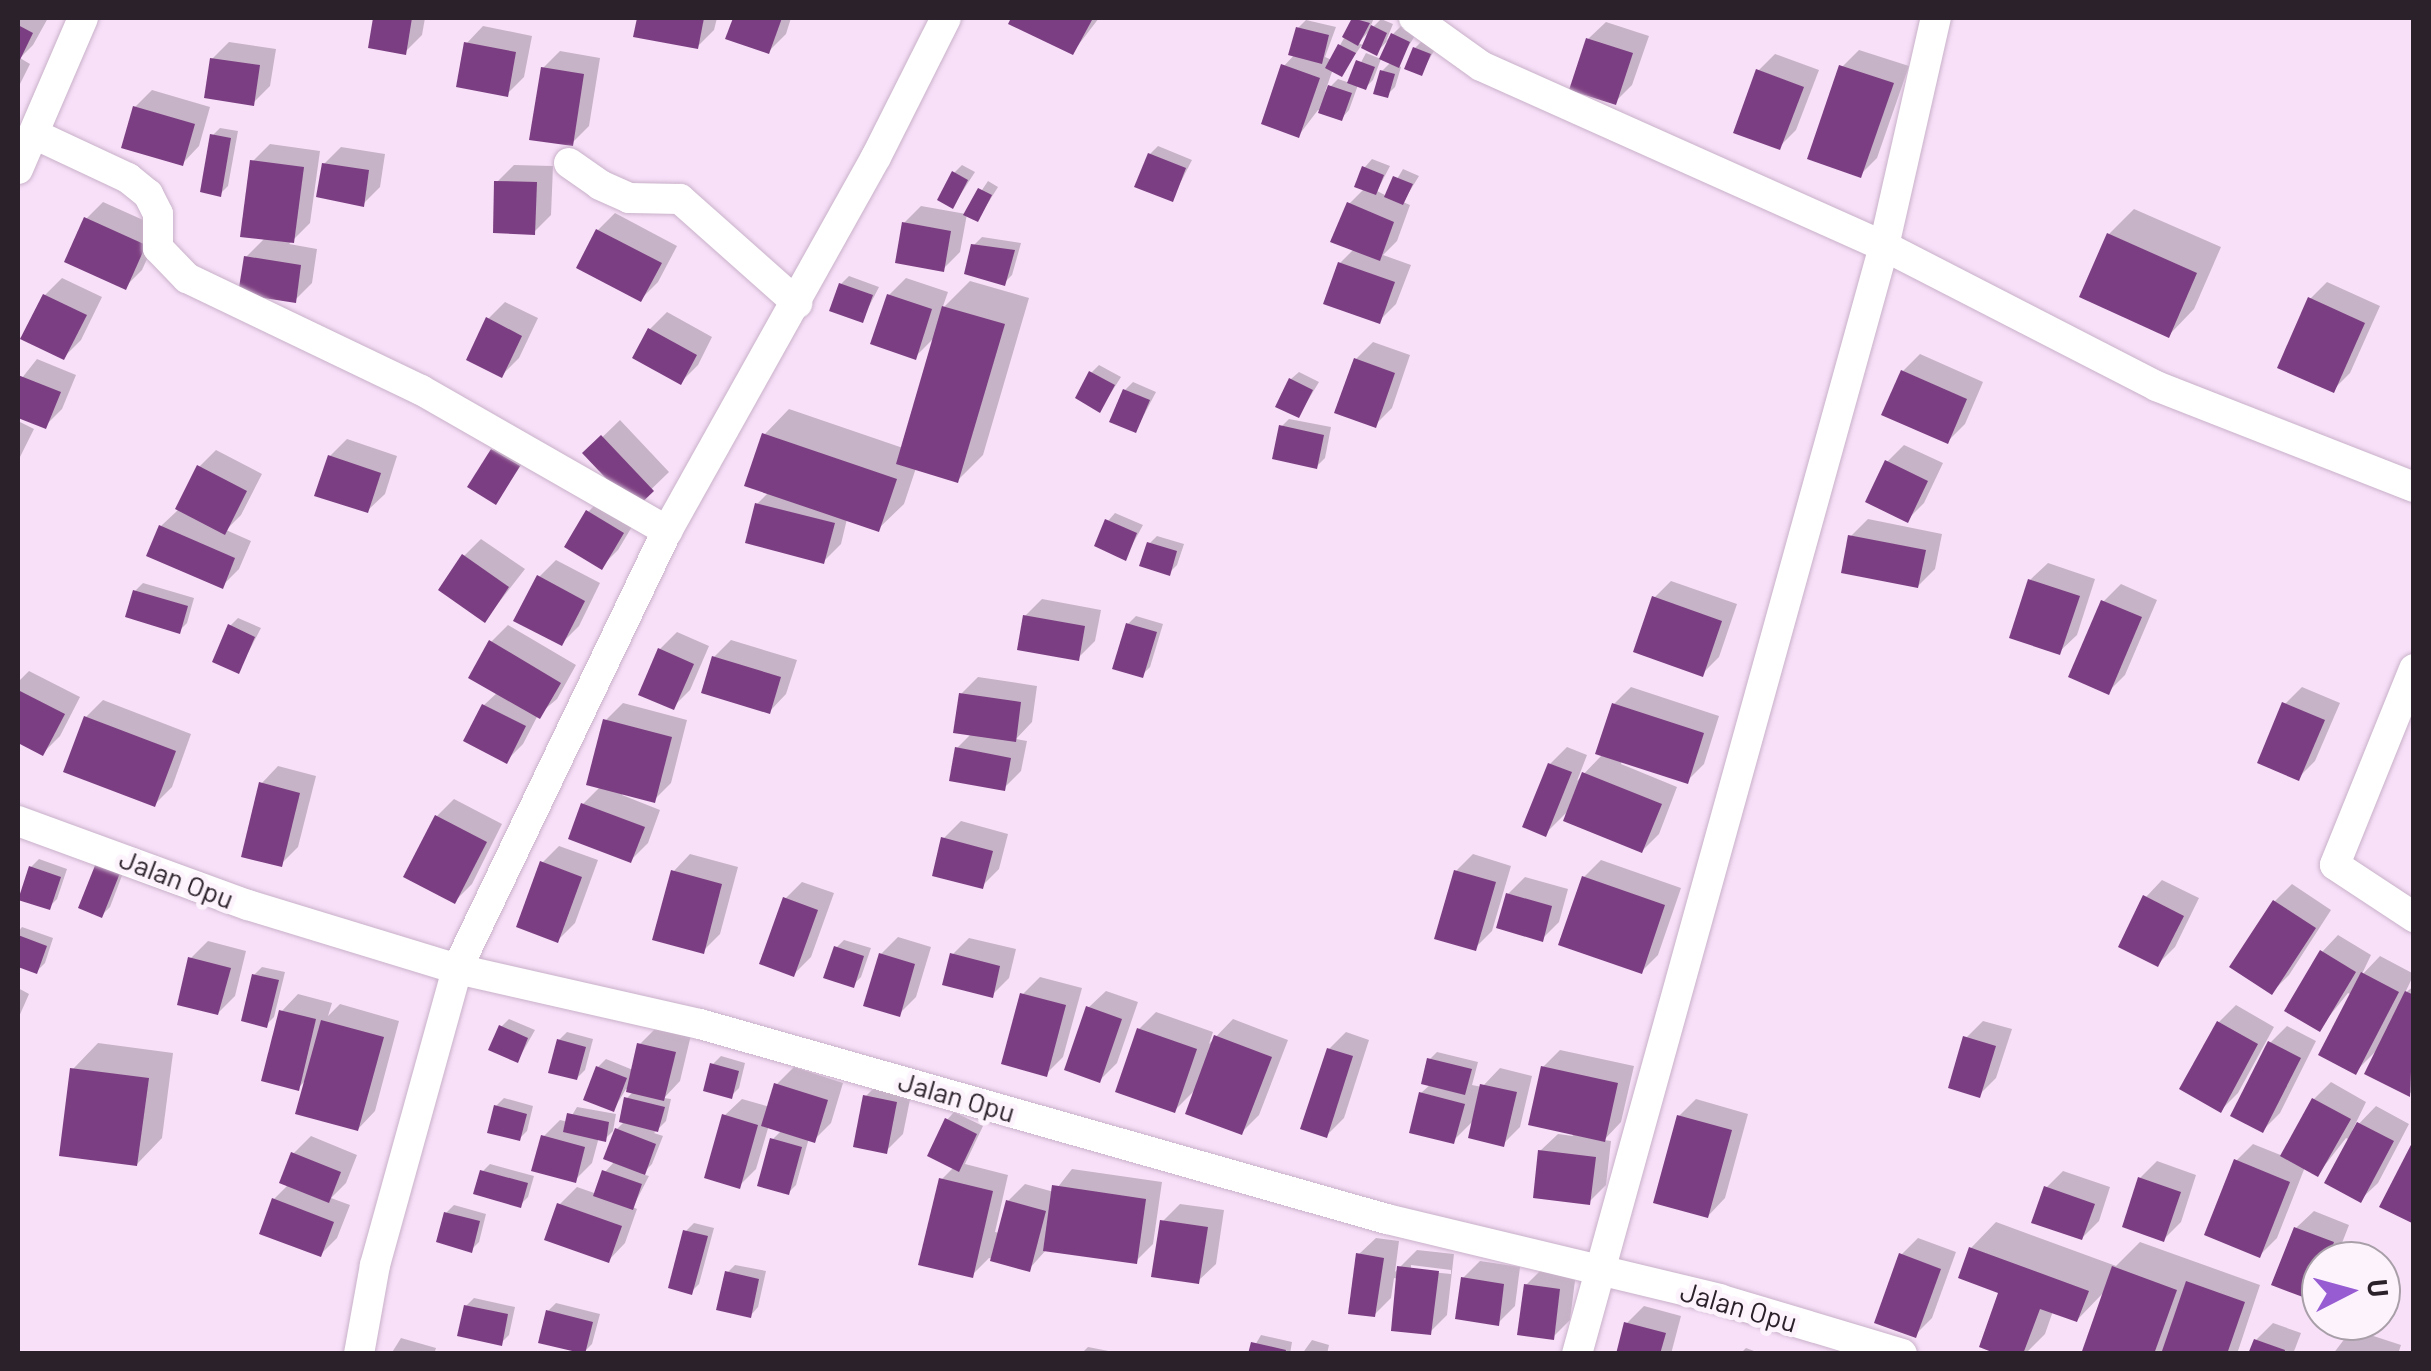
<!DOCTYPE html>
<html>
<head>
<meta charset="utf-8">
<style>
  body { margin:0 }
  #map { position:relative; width:2431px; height:1371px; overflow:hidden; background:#f8e0f9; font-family:Barlow,sans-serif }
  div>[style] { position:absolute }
  .shadow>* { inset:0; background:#0003 }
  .building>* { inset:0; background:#7c3e82 }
  .roads { filter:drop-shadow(0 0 2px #c8b1c9) drop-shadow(0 0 2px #c8b1c9) }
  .minor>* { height:30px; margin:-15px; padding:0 15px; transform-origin:15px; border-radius:15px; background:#fff }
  span { translate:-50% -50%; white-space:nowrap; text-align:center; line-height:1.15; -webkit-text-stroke:10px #fcf3fd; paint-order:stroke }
  .street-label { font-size:28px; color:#2a212a }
  .frame { position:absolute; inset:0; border:20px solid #2a212a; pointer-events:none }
  .north { position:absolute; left:2301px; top:1241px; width:100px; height:100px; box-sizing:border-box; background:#fcf3fd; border:2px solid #a89fa9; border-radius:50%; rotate:84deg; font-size:28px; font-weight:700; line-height:40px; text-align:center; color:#2a212a }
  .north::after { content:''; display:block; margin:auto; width:35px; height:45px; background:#975bd2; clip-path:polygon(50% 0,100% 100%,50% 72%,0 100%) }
</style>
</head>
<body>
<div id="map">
  <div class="shadow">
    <i style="clip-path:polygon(18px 18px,48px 18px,33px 45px,20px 58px,30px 64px,18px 88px)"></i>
    <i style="clip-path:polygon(375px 18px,425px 18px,422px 35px,405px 52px,370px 46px)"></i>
    <i style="clip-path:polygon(640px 18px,717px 18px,714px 30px,697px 47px,636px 35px)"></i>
    <i style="clip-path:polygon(735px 18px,791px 18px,786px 34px,769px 51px,728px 37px)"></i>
    <i style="clip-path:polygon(1014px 18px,1099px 18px,1073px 52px,1012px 23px)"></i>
    <i style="clip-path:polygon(evenodd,1355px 18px,1374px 18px,1368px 32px,1381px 19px,1393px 24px,1386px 41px,1401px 26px,1416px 34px,1397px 65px,1401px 67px,1395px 87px,1387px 95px,1382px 71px,1391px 62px,1390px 38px,1376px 53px,1361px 46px,1342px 74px,1333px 69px,1325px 92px,1338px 79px,1350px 83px,1366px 53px,1381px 59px,1373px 80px,1365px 88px,1358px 85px,1349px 110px,1342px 118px,1318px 110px,1299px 135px,1284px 66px,1295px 54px,1298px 28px,1306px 20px,1336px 27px,1325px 57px,1332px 60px,1355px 18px,1372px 28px,1365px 46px,1358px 43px,1372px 28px)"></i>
    <i style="clip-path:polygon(1606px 22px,1649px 36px,1632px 85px,1615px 102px,1588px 39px)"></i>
    <i style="clip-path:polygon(483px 26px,532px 36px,524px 77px,507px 94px,466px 44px)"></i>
    <i style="clip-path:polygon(1423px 40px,1437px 46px,1421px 73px,1415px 48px)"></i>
    <i style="clip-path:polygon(229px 42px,276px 49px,270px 86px,253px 103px,212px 59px)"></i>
    <i style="clip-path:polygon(1859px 50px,1909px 66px,1877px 158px,1860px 175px,1842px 67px)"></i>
    <i style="clip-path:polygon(560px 51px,600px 58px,589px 126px,572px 143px,543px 68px)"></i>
    <i style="clip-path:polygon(1775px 54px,1819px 70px,1796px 130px,1779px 147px,1758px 71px)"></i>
    <i style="clip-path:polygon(152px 90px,210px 107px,199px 146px,182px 164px,135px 107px)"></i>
    <i style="clip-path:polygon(220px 128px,238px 131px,228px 186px,220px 194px,212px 136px)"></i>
    <i style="clip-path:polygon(270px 144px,320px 151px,310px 223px,289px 244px,317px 249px,312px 283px,295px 300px,246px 257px,266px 237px,253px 161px)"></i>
    <i style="clip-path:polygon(1158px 146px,1192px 160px,1172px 199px,1150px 154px)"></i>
    <i style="clip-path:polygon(341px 147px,385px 154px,380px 187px,363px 204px,324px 164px)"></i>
    <i style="clip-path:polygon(1372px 159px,1390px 166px,1377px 191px,1387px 196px,1403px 169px,1419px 176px,1403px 202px,1410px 205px,1397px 241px,1383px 255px,1411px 265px,1396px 304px,1379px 321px,1340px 263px,1354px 249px,1349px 204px,1365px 188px,1365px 167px)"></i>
    <i style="clip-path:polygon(514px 165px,553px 166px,551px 215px,534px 232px,497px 182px)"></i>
    <i style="clip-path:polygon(962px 165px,975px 172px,953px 206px,954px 173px)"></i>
    <i style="clip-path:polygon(988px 181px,998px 187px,978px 219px,967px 214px,960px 252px,943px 269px,904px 223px,921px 206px,966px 214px)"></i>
    <i style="clip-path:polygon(103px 202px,161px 228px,142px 270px,125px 287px,86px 219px)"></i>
    <i style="clip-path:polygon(2134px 209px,2221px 247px,2194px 309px,2169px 335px,2109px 234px)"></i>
    <i style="clip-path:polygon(615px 213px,677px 246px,658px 282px,641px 299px,598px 230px)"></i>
    <i style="clip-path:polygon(982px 237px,1021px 243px,1012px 275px,1004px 283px,974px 245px)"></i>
    <i style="clip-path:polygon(849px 276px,879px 287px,862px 320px,841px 284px)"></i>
    <i style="clip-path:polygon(62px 278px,102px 297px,81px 340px,64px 357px,45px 295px)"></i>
    <i style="clip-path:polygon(906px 278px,948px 292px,942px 309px,970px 281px,1029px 298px,983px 455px,958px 480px,916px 468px,904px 504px,878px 529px,847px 519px,841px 544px,824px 561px,757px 504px,769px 492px,764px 435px,789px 409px,903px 448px,936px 336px,915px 357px,889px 295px)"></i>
    <i style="clip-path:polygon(2327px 282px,2380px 306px,2350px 373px,2333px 390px,2310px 299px)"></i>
    <i style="clip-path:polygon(505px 302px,538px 318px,519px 358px,502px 375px,488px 319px)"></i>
    <i style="clip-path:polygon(667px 312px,712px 337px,698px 365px,681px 382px,650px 329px)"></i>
    <i style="clip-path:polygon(1373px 342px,1410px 355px,1392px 408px,1375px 425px,1356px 359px)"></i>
    <i style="clip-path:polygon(1920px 354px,1983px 382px,1965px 424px,1948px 441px,1903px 371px)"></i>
    <i style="clip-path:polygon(37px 359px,76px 375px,62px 409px,45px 426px,18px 415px,18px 383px)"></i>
    <i style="clip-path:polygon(1099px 365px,1121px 377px,1100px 410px,1091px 373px)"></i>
    <i style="clip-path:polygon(1299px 372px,1319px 382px,1299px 415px,1291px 379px)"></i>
    <i style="clip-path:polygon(1133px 382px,1156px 392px,1136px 430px,1125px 390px)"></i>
    <i style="clip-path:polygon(1289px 419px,1331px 427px,1325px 458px,1317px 466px,1281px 427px)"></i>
    <i style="clip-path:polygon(620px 420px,669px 472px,635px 505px,586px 453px)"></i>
    <i style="clip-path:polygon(18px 421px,34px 429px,18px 461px)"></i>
    <i style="clip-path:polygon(347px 439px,397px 456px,385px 494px,367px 511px,330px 456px)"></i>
    <i style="clip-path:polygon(501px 442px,526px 458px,496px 502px,493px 450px)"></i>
    <i style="clip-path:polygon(1904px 445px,1943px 463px,1924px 503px,1907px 520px,1887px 462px)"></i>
    <i style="clip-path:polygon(216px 450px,262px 474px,241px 515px,226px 530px,251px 541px,239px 569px,222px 586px,161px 526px,178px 510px,199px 467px)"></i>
    <i style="clip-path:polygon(605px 495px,639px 515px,618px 550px,601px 567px,588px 512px)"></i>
    <i style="clip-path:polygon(1115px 513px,1143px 525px,1125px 558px,1108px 521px)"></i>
    <i style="clip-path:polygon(1868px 519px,1942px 534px,1935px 569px,1918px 586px,1851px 536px)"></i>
    <i style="clip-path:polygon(1157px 536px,1184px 544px,1177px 565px,1169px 573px,1149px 544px)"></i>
    <i style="clip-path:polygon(481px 539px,525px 569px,485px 620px,464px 556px)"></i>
    <i style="clip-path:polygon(556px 560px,600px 583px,579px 626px,562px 643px,539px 577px)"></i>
    <i style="clip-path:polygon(2048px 563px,2095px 579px,2077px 635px,2059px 652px,2030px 580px)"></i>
    <i style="clip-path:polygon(1671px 581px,1737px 604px,1719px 657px,1702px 674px,1654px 598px)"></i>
    <i style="clip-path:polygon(143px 583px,194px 598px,187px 623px,179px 631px,135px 591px)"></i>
    <i style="clip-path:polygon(2121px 584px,2157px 600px,2125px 675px,2108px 692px,2072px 676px,2104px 601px)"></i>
    <i style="clip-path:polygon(1042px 599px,1101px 610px,1095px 641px,1078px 658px,1025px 616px)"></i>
    <i style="clip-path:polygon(1136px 616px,1163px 624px,1150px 667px,1142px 675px,1128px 624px)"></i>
    <i style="clip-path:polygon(238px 618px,261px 628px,238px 672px,230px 626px)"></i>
    <i style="clip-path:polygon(508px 625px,576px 665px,557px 699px,538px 715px,523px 744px,506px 761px,484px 705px,498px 692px,491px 642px)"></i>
    <i style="clip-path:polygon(677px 632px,709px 646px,690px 690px,673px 707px,660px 649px)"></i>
    <i style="clip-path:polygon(731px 640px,797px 660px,786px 694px,769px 712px,714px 657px)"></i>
    <i style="clip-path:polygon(29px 671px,80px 697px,60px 736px,43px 753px,18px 740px,18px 682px)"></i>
    <i style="clip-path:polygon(978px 677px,1037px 686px,1032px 722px,1016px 739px,1027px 741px,1021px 771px,1004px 788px,957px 748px,972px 733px,961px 694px)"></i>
    <i style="clip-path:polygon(1631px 687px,1719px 716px,1704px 764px,1687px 781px,1622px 760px,1621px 764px,1677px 787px,1659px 834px,1642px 851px,1570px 809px,1545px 834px,1550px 764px,1567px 747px,1587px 755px,1577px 781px,1603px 754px,1614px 704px)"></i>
    <i style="clip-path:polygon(2302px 687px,2340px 703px,2315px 761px,2298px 778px,2285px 704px)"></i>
    <i style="clip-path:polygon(103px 700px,191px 734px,172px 787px,155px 804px,86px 717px)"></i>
    <i style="clip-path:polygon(623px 703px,687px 720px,671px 783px,654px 800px,624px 792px,622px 795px,660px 810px,648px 843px,631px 860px,583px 804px,601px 786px,606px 720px)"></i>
    <i style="clip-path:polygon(278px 766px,316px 776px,298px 847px,281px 864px,261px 784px)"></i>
    <i style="clip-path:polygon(454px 799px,502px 824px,472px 884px,455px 901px,437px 816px)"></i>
    <i style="clip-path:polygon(961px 821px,1008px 834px,999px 869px,982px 886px,944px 838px)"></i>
    <i style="clip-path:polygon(559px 846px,598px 860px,575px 923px,558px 940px,542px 863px)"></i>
    <i style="clip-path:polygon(690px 854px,738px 867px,720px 934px,703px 951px,673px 872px)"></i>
    <i style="clip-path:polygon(1473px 854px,1511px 866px,1492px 931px,1475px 948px,1456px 871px)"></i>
    <i style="clip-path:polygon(39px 859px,67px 869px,57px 899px,49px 907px,31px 867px)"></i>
    <i style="clip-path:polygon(1601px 860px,1681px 888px,1658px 955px,1641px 972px,1584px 877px)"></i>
    <i style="clip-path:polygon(126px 865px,110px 907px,102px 915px,81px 907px)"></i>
    <i style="clip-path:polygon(1525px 877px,1568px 889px,1559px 922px,1542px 939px,1508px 894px)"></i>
    <i style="clip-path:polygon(2162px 880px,2199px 898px,2175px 947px,2158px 964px,2146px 897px)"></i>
    <i style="clip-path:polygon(802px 882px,834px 893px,811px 957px,794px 974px,785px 899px)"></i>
    <i style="clip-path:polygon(2292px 884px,2331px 910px,2289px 975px,2272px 992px,2275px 901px)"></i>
    <i style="clip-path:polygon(22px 927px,53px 938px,45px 963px,37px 971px,18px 965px,18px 932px)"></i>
    <i style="clip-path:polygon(2338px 935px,2371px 955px,2361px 976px,2380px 956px,2414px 974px,2405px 993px,2414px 986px,2414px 1090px,2409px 1094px,2378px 1049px,2355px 1072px,2352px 995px,2348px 993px,2319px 1029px,2322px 952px)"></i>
    <i style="clip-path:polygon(898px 937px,931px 947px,916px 997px,899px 1014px,881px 954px)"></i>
    <i style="clip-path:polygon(969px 938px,1016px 949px,1009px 978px,992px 995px,952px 955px)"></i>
    <i style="clip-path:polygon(844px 940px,871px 948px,861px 977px,853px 985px,836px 948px)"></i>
    <i style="clip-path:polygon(208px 941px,246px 951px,235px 996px,218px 1013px,191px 958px)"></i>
    <i style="clip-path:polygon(262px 967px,285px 972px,274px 1017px,266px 1025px,254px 975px)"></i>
    <i style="clip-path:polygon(1040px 977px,1082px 988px,1063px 1057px,1046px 1074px,1023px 994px)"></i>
    <i style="clip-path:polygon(18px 988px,29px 994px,18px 1019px)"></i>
    <i style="clip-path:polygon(1106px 991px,1138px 1002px,1117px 1063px,1100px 1080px,1088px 1008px)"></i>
    <i style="clip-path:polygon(298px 994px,332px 1003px,328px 1016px,340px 1004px,399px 1021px,375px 1111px,358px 1129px,307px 1079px,298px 1088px,281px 1012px)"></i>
    <i style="clip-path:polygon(2236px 1005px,2274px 1027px,2238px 1093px,2221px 1110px,2219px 1022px)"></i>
    <i style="clip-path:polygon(1156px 1012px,1213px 1032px,1209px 1044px,1233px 1019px,1288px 1040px,1259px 1115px,1242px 1132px,1197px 1088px,1174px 1111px,1139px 1029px)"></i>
    <i style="clip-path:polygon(509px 1019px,535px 1030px,518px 1060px,501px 1027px)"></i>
    <i style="clip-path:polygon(1983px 1021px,2012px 1029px,1996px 1078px,1979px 1095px,1966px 1038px)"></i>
    <i style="clip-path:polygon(2287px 1026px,2316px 1041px,2280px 1113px,2263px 1130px,2270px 1043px)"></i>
    <i style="clip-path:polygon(657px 1027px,691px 1035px,680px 1081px,664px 1098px,671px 1099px,666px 1121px,654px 1133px,663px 1136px,652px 1164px,642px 1174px,649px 1176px,633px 1207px,637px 1209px,625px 1243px,608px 1261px,560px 1204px,577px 1187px,597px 1194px,605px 1172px,615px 1161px,617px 1129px,625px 1121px,627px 1098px,634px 1091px,626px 1089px,614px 1109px,598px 1067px,606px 1059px,633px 1070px,640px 1044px)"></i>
    <i style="clip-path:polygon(567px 1032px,593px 1039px,585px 1070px,577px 1078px,559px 1040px)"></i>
    <i style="clip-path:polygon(1346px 1032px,1369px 1040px,1344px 1118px,1327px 1135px,1329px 1049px)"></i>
    <i style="clip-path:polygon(98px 1043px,173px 1053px,162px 1138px,137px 1164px,73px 1069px)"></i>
    <i style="clip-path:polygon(1560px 1050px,1634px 1066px,1621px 1122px,1604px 1140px,1611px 1141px,1606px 1185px,1589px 1202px,1540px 1151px,1558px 1134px,1573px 1136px,1543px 1067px)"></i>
    <i style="clip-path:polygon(1437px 1052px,1478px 1062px,1472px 1085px,1482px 1087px,1500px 1068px,1532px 1076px,1520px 1127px,1503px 1144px,1474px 1120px,1453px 1141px,1421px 1093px,1431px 1084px,1429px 1060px)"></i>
    <i style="clip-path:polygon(721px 1056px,745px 1063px,739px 1088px,731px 1096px,713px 1064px)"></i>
    <i style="clip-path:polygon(794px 1067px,843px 1083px,831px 1123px,814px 1140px,809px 1138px,796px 1185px,788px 1193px,772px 1140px,782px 1130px,769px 1125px,756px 1169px,739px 1186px,724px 1116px,742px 1099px,770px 1107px,777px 1084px)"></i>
    <i style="clip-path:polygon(883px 1079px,913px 1085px,903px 1134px,886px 1151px,866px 1096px)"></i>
    <i style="clip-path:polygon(2331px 1082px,2366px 1102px,2352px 1131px,2376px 1106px,2409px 1124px,2378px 1183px,2360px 1200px,2350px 1140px,2346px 1138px,2318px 1174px,2305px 1167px,2277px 1238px,2260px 1255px,2236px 1161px,2253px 1144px,2283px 1156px,2314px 1099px)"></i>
    <i style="clip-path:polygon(504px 1098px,533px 1106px,527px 1131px,519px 1139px,496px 1106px)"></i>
    <i style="clip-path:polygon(1696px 1099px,1748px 1114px,1725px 1198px,1708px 1216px,1679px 1116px)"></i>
    <i style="clip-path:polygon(577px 1107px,616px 1114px,613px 1131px,605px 1139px,599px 1137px,592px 1163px,575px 1180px,543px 1137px,560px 1120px,568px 1122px)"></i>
    <i style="clip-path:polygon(954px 1112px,983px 1126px,965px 1164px,1008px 1175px,995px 1232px,1000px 1233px,1008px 1201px,1025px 1184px,1054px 1192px,1072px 1169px,1162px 1182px,1153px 1244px,1136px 1261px,1047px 1249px,1029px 1269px,989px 1258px,972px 1275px,941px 1180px,954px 1167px,947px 1120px)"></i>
    <i style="clip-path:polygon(311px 1136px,357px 1155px,346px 1183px,331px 1198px,350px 1205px,337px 1238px,320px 1255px,274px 1199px,289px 1184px,294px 1153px)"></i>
    <i style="clip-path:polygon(2157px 1161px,2196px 1175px,2181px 1222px,2164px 1239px,2140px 1178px)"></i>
    <i style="clip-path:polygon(490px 1164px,534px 1176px,528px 1197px,520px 1205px,482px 1172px)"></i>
    <i style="clip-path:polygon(2063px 1171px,2110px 1187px,2099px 1221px,2082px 1238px,2046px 1188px)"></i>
    <i style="clip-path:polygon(1180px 1204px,1224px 1210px,1216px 1264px,1198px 1281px,1163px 1221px)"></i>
    <i style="clip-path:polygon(454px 1205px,486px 1214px,479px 1242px,471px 1250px,446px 1213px)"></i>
    <i style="clip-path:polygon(2314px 1211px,2349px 1225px,2335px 1261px,2321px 1261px,2321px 1287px,2311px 1298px,2296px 1228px)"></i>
    <i style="clip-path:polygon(1996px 1222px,2116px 1266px,2140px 1242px,2260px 1285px,2237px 1354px,2084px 1354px,2106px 1290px,2077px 1320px,2053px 1311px,2045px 1334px,2025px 1354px,2004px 1354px,2001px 1292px,1971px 1248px)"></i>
    <i style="clip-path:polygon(694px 1223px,714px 1228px,699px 1284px,691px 1292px,686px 1231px)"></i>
    <i style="clip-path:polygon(evenodd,1376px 1238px,1399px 1241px,1395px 1272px,1417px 1250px,1454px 1254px,1447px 1315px,1430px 1332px,1399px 1279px,1394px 1278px,1391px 1298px,1374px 1315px,1358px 1255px,1376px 1238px,1411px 1265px,1451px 1270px,1451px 1274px,1411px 1270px,1411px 1265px)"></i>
    <i style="clip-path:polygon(1918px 1238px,1956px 1252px,1932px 1318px,1915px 1335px,1901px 1255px)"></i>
    <i style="clip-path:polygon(1480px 1261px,1520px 1267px,1515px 1306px,1498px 1323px,1463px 1278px)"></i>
    <i style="clip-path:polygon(735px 1265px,766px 1271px,758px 1307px,751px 1315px,727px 1273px)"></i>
    <i style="clip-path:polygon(1543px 1268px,1576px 1273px,1570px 1320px,1553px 1337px,1526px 1285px)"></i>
    <i style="clip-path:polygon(474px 1298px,515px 1307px,509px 1335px,501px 1343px,466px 1306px)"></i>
    <i style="clip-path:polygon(556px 1303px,600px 1314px,592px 1344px,584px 1352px,548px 1311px)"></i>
    <i style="clip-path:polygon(1644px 1306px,1681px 1316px,1671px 1354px,1618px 1354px,1627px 1323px)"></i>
    <i style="clip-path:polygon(2273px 1323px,2301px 1333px,2293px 1354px,2251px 1354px,2256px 1340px)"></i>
    <i style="clip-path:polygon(2352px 1329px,2401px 1345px,2398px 1354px,2333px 1354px)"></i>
    <i style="clip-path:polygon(1261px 1335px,1292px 1342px,1290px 1354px,1250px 1354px)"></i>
    <i style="clip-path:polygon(401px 1338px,436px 1348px,434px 1354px,391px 1354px)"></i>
    <i style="clip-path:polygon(1312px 1340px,1329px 1345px,1327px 1354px,1302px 1354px)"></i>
    <i style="clip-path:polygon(1088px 1347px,1124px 1354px,1081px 1354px)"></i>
    <i style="clip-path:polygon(1746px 1348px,1762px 1354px,1740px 1354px)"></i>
  </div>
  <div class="building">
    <i style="clip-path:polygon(373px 18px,412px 18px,406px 55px,368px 48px)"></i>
    <i style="clip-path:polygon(637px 18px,704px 18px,698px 49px,633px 37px)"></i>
    <i style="clip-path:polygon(733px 18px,782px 18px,769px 54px,725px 39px)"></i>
    <i style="clip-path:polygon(1011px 18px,1088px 18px,1092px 20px,1073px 55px,1008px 24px)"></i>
    <i style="clip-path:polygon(1352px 18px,1370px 23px,1358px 46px,1342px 37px)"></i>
    <i style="clip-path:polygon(18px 25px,33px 33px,18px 64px)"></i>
    <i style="clip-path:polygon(1371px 25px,1387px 33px,1377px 56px,1361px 48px)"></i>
    <i style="clip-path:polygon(1296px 27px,1329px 35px,1322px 64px,1288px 55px)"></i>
    <i style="clip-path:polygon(1391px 33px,1410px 42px,1399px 68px,1379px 59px)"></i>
    <i style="clip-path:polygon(1586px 38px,1633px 53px,1616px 105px,1569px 90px)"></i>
    <i style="clip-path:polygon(464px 42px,516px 52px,508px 97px,456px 87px)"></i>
    <i style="clip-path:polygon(1338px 44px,1356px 53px,1342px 77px,1325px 68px)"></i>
    <i style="clip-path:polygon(1413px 47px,1431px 54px,1422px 76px,1404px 69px)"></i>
    <i style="clip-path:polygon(210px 58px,260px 65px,254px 106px,204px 98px)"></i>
    <i style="clip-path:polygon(1356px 60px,1375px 67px,1366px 90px,1347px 83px)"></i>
    <i style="clip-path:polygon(1281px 64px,1320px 78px,1299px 138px,1261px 124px)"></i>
    <i style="clip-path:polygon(1839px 65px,1894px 83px,1861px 178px,1807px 159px)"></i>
    <i style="clip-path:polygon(541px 67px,584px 74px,573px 146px,529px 140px)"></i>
    <i style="clip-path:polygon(1756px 69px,1804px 87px,1780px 150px,1733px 133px)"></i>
    <i style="clip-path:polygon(1380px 70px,1395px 74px,1388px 98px,1373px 94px)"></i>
    <i style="clip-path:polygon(1328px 85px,1352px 93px,1342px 121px,1318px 113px)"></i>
    <i style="clip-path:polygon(133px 106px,195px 124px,183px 166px,121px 148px)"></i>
    <i style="clip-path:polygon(210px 134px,231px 138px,221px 197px,200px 192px)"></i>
    <i style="clip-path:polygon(1148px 153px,1186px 168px,1173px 202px,1134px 187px)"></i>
    <i style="clip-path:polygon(250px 160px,304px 167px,294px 243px,240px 237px)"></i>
    <i style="clip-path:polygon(322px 163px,369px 170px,364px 207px,316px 197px)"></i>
    <i style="clip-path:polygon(1362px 166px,1384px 175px,1376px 195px,1354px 187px)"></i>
    <i style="clip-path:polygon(952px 171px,968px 180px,953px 209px,937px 200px)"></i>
    <i style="clip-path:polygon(1393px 176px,1413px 184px,1403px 205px,1384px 197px)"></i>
    <i style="clip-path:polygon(494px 181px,537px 182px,535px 235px,493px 233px)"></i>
    <i style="clip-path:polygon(978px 188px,992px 195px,978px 222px,963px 215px)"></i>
    <i style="clip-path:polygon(1347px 202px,1394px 222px,1380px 261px,1330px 242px)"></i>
    <i style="clip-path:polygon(84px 217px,146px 245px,126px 290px,64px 262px)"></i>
    <i style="clip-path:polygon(902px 222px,951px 231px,944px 272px,895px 263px)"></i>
    <i style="clip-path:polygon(596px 229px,662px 263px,641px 302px,576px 268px)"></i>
    <i style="clip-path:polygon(2107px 233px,2197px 273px,2169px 338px,2079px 297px)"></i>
    <i style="clip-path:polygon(971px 244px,1015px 250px,1005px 286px,964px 274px)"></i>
    <i style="clip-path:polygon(244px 256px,301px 265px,296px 303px,238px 294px)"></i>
    <i style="clip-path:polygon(1338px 262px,1395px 282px,1380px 324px,1323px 304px)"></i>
    <i style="clip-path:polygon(839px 283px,873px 295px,863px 323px,829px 311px)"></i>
    <i style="clip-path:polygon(43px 294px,87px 315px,64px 360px,20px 339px)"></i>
    <i style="clip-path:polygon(887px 294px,932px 309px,916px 360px,870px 344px)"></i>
    <i style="clip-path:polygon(2308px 297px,2365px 323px,2334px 393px,2277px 368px)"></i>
    <i style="clip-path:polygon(942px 306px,1005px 324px,958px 483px,896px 464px)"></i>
    <i style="clip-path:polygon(486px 317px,522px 336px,502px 378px,466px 360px)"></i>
    <i style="clip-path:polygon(648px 328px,697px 355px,681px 385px,632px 358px)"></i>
    <i style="clip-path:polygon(1354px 358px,1395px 373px,1376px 428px,1334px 413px)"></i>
    <i style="clip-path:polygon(1901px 370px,1967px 399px,1948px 444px,1881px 415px)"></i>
    <i style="clip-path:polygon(1089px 371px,1115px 385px,1100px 413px,1075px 398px)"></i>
    <i style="clip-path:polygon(18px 375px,61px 392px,46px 429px,18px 418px)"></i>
    <i style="clip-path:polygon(1289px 378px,1313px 390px,1299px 418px,1275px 407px)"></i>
    <i style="clip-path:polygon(1123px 389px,1150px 400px,1136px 433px,1109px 422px)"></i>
    <i style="clip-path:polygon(1279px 425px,1324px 435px,1317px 469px,1272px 459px)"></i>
    <i style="clip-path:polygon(762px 433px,897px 479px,879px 532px,744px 486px)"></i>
    <i style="clip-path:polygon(601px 435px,654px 491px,635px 509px,582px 453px)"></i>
    <i style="clip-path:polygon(491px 449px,520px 466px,496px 505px,467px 487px)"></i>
    <i style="clip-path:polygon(328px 455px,381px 473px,368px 513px,314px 496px)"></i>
    <i style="clip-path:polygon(1885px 460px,1928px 481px,1908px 523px,1865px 502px)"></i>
    <i style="clip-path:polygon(197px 465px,247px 491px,225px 535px,175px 509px)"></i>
    <i style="clip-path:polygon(755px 503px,835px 523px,824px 564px,745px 543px)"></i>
    <i style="clip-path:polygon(586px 510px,624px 533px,602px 570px,564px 547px)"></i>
    <i style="clip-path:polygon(1105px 519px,1137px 533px,1126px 561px,1094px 546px)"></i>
    <i style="clip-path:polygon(159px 525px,235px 558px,223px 589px,146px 556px)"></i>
    <i style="clip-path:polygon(1848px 535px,1926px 550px,1918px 588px,1841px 573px)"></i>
    <i style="clip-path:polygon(1147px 542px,1177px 551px,1170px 576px,1139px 566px)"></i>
    <i style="clip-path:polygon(462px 554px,509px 587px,485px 623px,438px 590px)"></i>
    <i style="clip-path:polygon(537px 575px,585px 601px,562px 646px,513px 621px)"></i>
    <i style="clip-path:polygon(2028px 579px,2080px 596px,2060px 655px,2009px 638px)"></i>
    <i style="clip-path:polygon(133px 590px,188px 606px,180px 634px,125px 617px)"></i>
    <i style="clip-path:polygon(1652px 596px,1722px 621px,1703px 677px,1633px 652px)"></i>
    <i style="clip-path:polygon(2101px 600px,2142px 617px,2109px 695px,2068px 677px)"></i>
    <i style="clip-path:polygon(1023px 615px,1085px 626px,1079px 661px,1017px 650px)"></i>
    <i style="clip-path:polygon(1126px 623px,1157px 632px,1143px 678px,1112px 669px)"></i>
    <i style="clip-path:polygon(228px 624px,255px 637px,239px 674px,212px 662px)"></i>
    <i style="clip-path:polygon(489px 640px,561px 683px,540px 719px,468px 678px)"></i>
    <i style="clip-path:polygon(658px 648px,694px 664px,674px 710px,638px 695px)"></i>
    <i style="clip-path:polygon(712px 656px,781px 677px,770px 714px,701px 693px)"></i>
    <i style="clip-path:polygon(18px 690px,65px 714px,43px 756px,18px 743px)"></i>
    <i style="clip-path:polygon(959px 693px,1021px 702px,1016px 742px,953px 733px)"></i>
    <i style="clip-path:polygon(2282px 702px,2325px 720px,2299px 781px,2257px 763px)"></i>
    <i style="clip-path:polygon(1612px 703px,1704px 733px,1688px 784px,1595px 754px)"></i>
    <i style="clip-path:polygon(482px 704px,526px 726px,507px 764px,463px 741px)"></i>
    <i style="clip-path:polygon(84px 716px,176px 751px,155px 807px,63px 772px)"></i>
    <i style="clip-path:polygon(603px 719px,672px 737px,655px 803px,586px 785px)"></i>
    <i style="clip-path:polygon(955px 747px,1011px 758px,1005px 791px,949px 781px)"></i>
    <i style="clip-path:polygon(1548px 763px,1572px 772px,1546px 837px,1522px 827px)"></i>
    <i style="clip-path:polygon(1582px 772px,1662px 804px,1642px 853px,1563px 821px)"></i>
    <i style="clip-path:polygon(259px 782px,300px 793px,282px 867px,241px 857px)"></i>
    <i style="clip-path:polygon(581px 803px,645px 827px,631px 863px,568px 839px)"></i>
    <i style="clip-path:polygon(435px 815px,487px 842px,455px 904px,403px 877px)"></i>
    <i style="clip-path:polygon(941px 837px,993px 851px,983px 889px,932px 876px)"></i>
    <i style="clip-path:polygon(540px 861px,582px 877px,558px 943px,516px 927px)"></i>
    <i style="clip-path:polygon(96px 863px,120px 873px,102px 918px,78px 908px)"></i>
    <i style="clip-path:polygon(29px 866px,61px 877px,50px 910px,18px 900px)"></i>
    <i style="clip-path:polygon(671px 870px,722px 884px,704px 954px,652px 940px)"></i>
    <i style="clip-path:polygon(1454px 870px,1496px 882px,1476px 951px,1434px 939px)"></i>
    <i style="clip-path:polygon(1582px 876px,1665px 905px,1642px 974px,1558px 945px)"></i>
    <i style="clip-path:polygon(1506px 893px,1552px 906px,1543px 942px,1496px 928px)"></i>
    <i style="clip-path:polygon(2143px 895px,2184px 916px,2158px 967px,2118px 947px)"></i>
    <i style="clip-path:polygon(783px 897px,818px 910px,794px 977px,759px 964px)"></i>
    <i style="clip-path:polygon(2273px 900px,2316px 928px,2272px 995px,2229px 967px)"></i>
    <i style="clip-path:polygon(18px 935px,47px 946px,37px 974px,18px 967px)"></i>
    <i style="clip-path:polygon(834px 946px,864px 956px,854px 988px,823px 978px)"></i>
    <i style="clip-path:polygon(2320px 950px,2356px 972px,2320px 1032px,2284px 1011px)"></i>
    <i style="clip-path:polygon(879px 953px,915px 964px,900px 1017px,863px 1006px)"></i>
    <i style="clip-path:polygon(950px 953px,1000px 966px,993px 998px,942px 985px)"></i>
    <i style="clip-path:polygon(188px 957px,231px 968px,218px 1015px,177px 1005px)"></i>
    <i style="clip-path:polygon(2361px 972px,2399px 992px,2356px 1075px,2318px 1055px)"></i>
    <i style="clip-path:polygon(252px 974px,279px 980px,267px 1028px,241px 1021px)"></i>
    <i style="clip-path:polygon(2405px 991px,2414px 995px,2410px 1097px,2364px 1074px)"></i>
    <i style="clip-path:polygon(1020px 993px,1066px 1005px,1047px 1077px,1001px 1064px)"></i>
    <i style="clip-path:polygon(1086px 1006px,1122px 1019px,1100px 1083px,1064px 1070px)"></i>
    <i style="clip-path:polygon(279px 1010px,316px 1019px,299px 1091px,261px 1081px)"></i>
    <i style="clip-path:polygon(321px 1020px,384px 1037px,358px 1131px,295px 1114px)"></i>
    <i style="clip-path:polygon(2217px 1021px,2258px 1044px,2221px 1113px,2179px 1089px)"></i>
    <i style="clip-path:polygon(499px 1025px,528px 1038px,518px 1063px,488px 1050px)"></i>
    <i style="clip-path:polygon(1137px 1028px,1197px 1049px,1175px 1113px,1115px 1092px)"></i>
    <i style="clip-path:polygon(1214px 1035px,1272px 1057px,1242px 1135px,1185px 1114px)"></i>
    <i style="clip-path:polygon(1963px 1036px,1996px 1046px,1980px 1098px,1948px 1088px)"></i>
    <i style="clip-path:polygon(557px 1039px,586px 1047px,577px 1080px,548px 1073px)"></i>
    <i style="clip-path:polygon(2268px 1041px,2301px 1058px,2263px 1133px,2230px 1116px)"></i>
    <i style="clip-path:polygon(637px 1043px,676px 1052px,664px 1101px,626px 1092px)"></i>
    <i style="clip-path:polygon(1327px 1048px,1353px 1056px,1327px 1138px,1300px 1129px)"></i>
    <i style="clip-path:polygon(1427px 1058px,1472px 1069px,1465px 1095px,1421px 1084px)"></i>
    <i style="clip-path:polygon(710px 1063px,739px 1071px,732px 1099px,703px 1091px)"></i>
    <i style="clip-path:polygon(596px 1066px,627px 1078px,614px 1112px,583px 1100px)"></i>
    <i style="clip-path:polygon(1541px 1066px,1618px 1083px,1605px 1142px,1528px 1125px)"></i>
    <i style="clip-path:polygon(70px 1068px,149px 1078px,137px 1166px,59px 1156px)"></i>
    <i style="clip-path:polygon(774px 1083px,828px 1100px,815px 1143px,761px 1126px)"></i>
    <i style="clip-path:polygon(1480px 1084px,1517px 1092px,1504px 1147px,1468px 1138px)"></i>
    <i style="clip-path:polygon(1419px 1092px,1465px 1104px,1454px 1144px,1409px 1133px)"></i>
    <i style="clip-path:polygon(863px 1095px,897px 1102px,887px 1154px,853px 1147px)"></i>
    <i style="clip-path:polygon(624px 1097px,665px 1107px,658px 1132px,619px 1122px)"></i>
    <i style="clip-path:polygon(2312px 1098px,2351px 1119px,2318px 1177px,2280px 1156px)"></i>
    <i style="clip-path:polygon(494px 1105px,527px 1114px,520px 1141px,487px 1133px)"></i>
    <i style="clip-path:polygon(567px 1113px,609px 1122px,606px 1142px,563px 1132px)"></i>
    <i style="clip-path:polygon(722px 1114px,758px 1125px,740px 1189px,704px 1178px)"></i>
    <i style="clip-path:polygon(1677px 1115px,1732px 1130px,1708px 1218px,1653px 1203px)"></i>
    <i style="clip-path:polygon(945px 1118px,977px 1134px,959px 1172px,927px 1156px)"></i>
    <i style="clip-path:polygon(2357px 1122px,2394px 1141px,2361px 1203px,2324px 1183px)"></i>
    <i style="clip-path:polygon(615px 1128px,656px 1144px,645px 1175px,603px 1159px)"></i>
    <i style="clip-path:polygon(541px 1135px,585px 1147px,576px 1183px,531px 1171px)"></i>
    <i style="clip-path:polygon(770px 1138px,802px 1147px,789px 1195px,757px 1186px)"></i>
    <i style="clip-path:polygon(2414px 1139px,2414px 1224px,2379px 1207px)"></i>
    <i style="clip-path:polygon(1538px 1150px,1596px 1157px,1590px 1205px,1533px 1198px)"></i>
    <i style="clip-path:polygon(291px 1152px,341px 1172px,329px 1203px,279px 1183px)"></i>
    <i style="clip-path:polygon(2234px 1159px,2290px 1182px,2260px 1258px,2204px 1235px)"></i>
    <i style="clip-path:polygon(480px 1170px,528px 1183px,521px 1208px,473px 1194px)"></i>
    <i style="clip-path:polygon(602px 1170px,642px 1184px,633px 1210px,593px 1196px)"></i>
    <i style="clip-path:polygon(2138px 1177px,2181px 1192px,2164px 1242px,2122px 1227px)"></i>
    <i style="clip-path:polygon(939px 1178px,993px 1191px,973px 1278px,918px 1265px)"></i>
    <i style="clip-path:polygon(1052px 1185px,1146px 1199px,1137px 1264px,1043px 1251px)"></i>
    <i style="clip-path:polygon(2044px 1186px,2095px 1204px,2082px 1240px,2031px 1223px)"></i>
    <i style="clip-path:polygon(272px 1198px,334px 1222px,321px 1257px,259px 1234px)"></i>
    <i style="clip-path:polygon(1006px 1200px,1046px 1211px,1030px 1272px,990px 1261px)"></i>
    <i style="clip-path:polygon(557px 1203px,622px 1226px,609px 1263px,544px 1240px)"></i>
    <i style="clip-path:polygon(444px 1212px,480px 1221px,472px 1253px,436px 1242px)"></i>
    <i style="clip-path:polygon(1160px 1220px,1208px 1227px,1199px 1284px,1151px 1277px)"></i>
    <i style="clip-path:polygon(2294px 1227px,2334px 1242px,2327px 1261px,2321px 1261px,2321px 1276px,2311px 1300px,2271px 1285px)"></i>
    <i style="clip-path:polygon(683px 1230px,708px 1236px,692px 1295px,668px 1288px)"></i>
    <i style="clip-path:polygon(1969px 1247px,2089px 1291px,2077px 1322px,2040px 1309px,2023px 1354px,1997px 1354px,1979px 1347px,1998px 1293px,1958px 1278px)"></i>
    <i style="clip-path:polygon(1356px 1253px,1384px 1258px,1375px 1317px,1348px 1314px)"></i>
    <i style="clip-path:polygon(1899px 1253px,1941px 1269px,1916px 1338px,1874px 1323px)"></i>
    <i style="clip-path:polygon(1397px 1266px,1439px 1271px,1431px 1335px,1391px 1331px)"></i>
    <i style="clip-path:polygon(2112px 1266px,2177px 1290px,2154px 1354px,2081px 1354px)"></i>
    <i style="clip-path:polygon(725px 1271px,759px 1279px,751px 1318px,716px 1310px)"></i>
    <i style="clip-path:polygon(1461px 1277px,1504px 1284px,1499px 1326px,1455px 1319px)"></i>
    <i style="clip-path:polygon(2186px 1281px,2245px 1302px,2227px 1354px,2161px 1354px)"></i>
    <i style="clip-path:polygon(1524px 1284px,1560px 1289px,1554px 1340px,1517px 1335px)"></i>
    <i style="clip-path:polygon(464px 1305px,508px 1314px,502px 1346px,457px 1336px)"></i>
    <i style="clip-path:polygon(546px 1310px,593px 1322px,585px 1354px,538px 1343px)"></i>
    <i style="clip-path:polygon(1624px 1322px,1666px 1333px,1660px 1354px,1616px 1354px)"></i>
    <i style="clip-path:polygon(2254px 1339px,2285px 1350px,2284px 1354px,2248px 1354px)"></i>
    <i style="clip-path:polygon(1251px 1342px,1286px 1350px,1285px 1354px,1248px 1354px)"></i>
  </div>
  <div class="roads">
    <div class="minor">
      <i style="left:1414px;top:18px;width:82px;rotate:35.6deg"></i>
      <i style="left:1481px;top:66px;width:441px;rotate:24.1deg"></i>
      <i style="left:1884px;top:246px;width:306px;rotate:27.2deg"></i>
      <i style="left:2156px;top:386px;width:277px;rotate:21.4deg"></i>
      <i style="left:34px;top:134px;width:104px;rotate:25.1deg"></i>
      <i style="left:128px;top:178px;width:26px;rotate:39deg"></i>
      <i style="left:148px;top:194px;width:22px;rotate:63deg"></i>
      <i style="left:158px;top:214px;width:34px;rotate:90deg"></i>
      <i style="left:158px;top:248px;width:42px;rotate:46deg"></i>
      <i style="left:187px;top:278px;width:259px;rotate:25.6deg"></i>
      <i style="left:421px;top:390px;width:284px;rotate:29.8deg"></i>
      <i style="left:569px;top:163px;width:38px;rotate:35deg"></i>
      <i style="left:600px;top:185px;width:32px;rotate:24deg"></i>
      <i style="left:629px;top:198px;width:51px;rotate:1.1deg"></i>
      <i style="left:680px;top:199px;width:157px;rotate:41.6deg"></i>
      <i style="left:18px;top:169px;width:164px;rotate:-66.7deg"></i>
      <i style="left:2414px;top:669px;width:211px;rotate:112deg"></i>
      <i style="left:2335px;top:865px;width:95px;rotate:33.4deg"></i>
      <i style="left:18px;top:821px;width:245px;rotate:20.1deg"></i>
      <i style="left:248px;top:905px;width:219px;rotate:17deg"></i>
      <i style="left:457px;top:969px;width:249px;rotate:12.8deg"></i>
      <i style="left:700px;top:1024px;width:714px;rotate:15.85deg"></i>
      <i style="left:1387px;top:1219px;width:342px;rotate:13.5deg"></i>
      <i style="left:1719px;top:1299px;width:191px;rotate:16.7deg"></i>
      <i style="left:359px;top:1354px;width:90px;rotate:-79.8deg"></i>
      <i style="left:375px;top:1265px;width:307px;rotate:-74.5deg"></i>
      <i style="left:457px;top:969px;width:486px;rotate:-64.4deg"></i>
      <i style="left:667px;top:531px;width:428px;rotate:-60.8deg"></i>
      <i style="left:876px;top:157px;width:156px;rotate:-63.3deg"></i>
      <i style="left:1577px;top:1354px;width:1150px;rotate:-74.51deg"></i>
      <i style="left:1884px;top:246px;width:234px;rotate:-77.2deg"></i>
    </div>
  </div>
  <div class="street-label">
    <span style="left:177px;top:878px;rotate:21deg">Jalan Opu</span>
    <span style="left:957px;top:1096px;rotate:16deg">Jalan Opu</span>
    <span style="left:1739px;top:1306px;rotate:16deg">Jalan Opu</span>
  </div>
  <div class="frame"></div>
  <div class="north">U</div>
</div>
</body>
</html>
